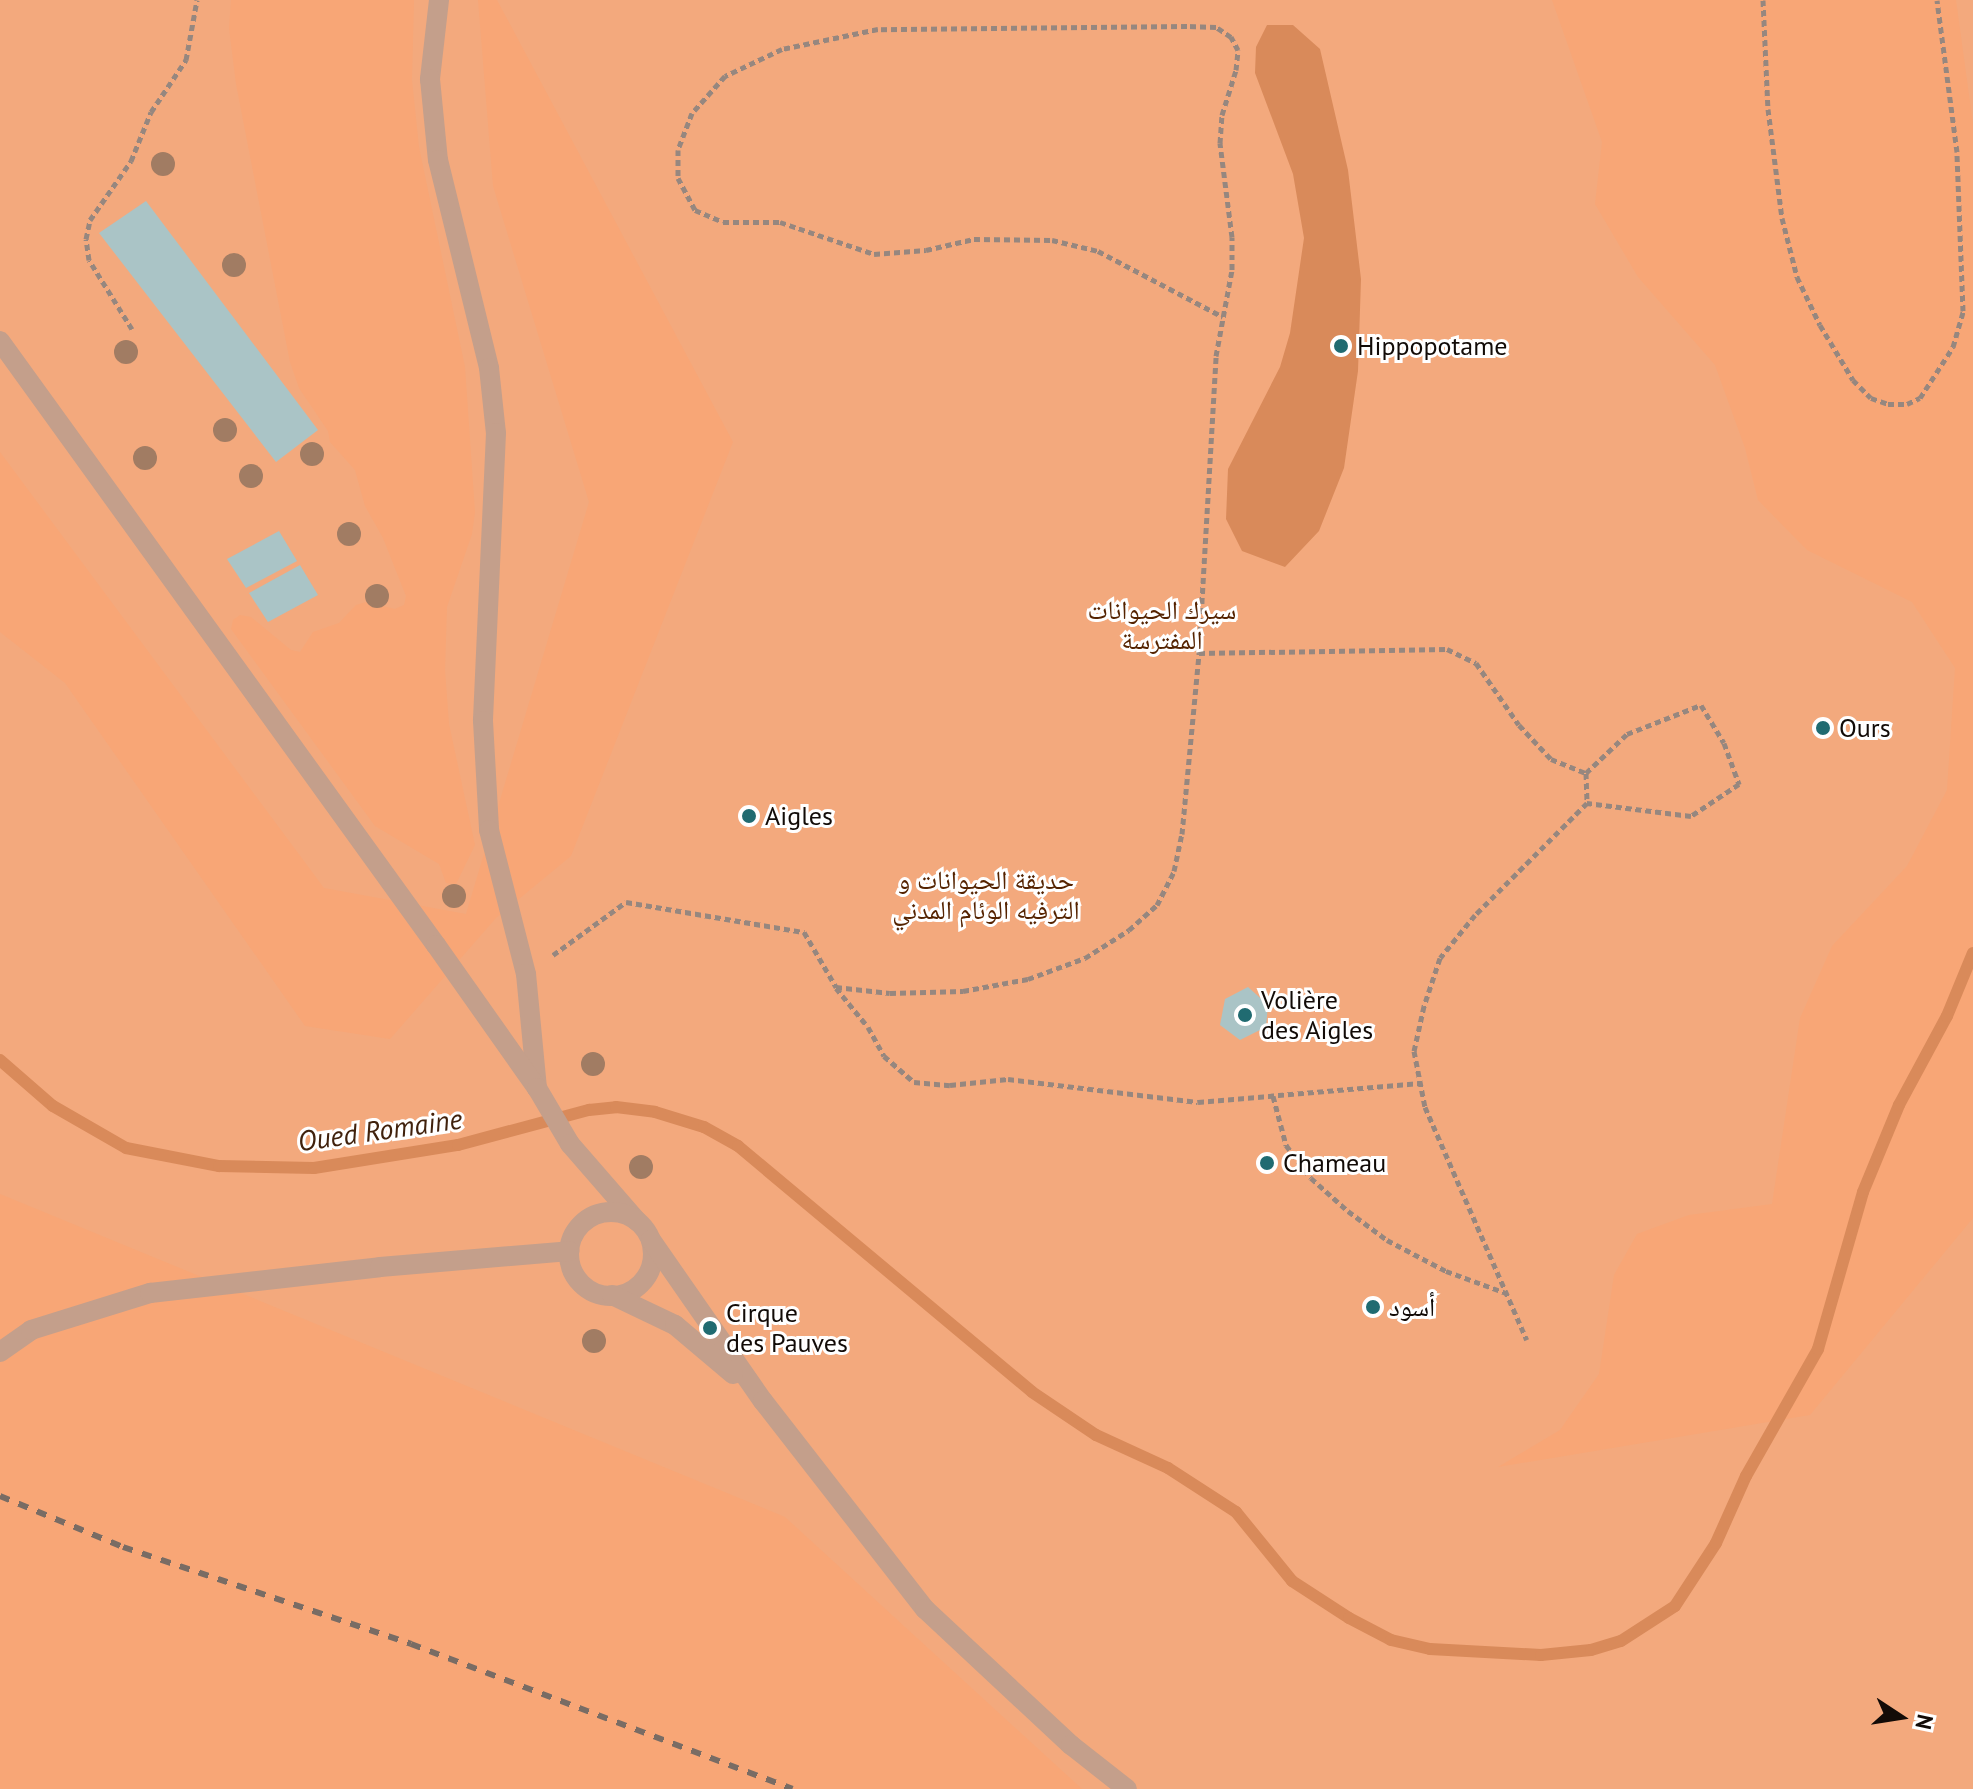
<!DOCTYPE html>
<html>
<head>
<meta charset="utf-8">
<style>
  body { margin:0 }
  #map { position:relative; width:1973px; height:1789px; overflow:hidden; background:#fde8dc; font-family:"PT Sans","Noto Naskh Arabic",sans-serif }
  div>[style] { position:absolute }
  .green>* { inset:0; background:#f3a97d }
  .forest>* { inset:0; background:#f8a676 }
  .water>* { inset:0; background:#d98a5a }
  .stream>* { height:12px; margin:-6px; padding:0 6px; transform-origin:6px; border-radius:6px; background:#d98a5a }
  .building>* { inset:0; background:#aac4c6 }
  .path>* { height:5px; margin-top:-2.5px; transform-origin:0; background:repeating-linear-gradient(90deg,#96877f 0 6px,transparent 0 10px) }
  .lane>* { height:20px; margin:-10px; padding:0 10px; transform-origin:10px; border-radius:10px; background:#c49f8b }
  .lane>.ring { margin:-10px; padding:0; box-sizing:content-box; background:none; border:20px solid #c49f8b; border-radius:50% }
  .rail>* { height:6px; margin-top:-3px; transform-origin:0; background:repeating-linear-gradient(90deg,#796c64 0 10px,transparent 0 20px) }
  .trees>* { width:24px; height:24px; margin:-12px; border-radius:50%; background:#a17c63 }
  .dots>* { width:22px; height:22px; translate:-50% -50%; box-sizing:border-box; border:4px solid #fff; border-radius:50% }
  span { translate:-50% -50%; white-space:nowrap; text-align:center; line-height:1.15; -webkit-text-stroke:6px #fff; paint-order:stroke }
  .poi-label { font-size:26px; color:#120b07 }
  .left { translate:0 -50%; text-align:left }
  .park-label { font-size:26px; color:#552300 }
  .water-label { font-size:28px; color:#40210c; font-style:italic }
  .north { position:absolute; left:1861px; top:1677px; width:80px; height:80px; -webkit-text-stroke:6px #fff; paint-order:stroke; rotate:102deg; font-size:22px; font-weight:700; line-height:32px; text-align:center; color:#120b07 }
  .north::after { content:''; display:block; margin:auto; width:28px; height:36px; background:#120b07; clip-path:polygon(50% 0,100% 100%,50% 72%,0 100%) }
</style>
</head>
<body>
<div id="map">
  <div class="green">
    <i style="clip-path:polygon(0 0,1973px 0,1973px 1789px,0 1789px)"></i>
  </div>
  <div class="forest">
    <i style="clip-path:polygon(231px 0,414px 0,412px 80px,419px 147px,465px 367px,475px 512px,472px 534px,447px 607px,445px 670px,449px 724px,475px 845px,456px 884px,446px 883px,439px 864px,375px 826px,231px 629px,233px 620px,240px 615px,251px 617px,291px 650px,300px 652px,313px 632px,339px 623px,356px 605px,366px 602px,395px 609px,404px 605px,406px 596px,383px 538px,365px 506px,355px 470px,330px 442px,328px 431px,299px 388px,290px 362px,236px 84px,229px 28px)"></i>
    <i style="clip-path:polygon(478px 0,497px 0,733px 442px,571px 856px,496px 918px,390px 1039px,305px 1026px,65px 683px,0 632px,0 452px,324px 888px,466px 914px,589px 502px,493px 186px)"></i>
    <i style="clip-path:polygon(1552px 0,1956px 0,1973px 124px,1973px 1218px,1810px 1415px,1498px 1467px,1560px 1430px,1599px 1374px,1614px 1275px,1637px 1234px,1689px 1215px,1772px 1204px,1800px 1018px,1832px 946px,1907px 866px,1947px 790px,1955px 668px,1912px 602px,1807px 550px,1758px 500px,1745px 448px,1715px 365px,1638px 277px,1595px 204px,1602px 142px)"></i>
    <i style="clip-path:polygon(0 1194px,785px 1517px,1082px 1789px,0 1789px)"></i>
  </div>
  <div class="water">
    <i style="clip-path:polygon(1267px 25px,1293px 25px,1320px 49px,1348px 170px,1361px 279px,1358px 371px,1344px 468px,1319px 531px,1285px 567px,1242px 551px,1226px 519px,1228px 469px,1280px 367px,1290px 333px,1304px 238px,1293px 174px,1255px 73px,1256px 47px)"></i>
  </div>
  <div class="stream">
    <i style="left:0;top:1060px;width:70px;rotate:41deg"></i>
    <i style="left:53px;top:1106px;width:84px;rotate:29.9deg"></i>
    <i style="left:126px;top:1148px;width:95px;rotate:11deg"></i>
    <i style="left:219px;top:1166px;width:95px;rotate:1.2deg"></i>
    <i style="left:314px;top:1168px;width:146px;rotate:-9.1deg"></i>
    <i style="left:458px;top:1145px;width:136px;rotate:-15deg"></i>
    <i style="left:589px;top:1110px;width:27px;rotate:-6deg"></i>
    <i style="left:616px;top:1107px;width:39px;rotate:7deg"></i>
    <i style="left:655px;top:1112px;width:51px;rotate:17deg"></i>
    <i style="left:704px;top:1127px;width:39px;rotate:29deg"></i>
    <i style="left:738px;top:1146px;width:383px;rotate:39.9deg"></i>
    <i style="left:1032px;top:1392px;width:77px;rotate:33.9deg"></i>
    <i style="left:1096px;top:1435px;width:79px;rotate:24.6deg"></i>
    <i style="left:1168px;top:1468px;width:81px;rotate:32.9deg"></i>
    <i style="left:1236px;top:1512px;width:89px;rotate:50.9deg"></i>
    <i style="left:1292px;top:1581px;width:68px;rotate:33deg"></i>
    <i style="left:1349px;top:1618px;width:47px;rotate:27.6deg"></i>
    <i style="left:1391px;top:1640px;width:40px;rotate:13deg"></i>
    <i style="left:1430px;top:1649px;width:111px;rotate:3.1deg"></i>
    <i style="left:1541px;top:1655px;width:50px;rotate:-5.7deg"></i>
    <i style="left:1591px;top:1650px;width:31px;rotate:-17deg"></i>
    <i style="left:1621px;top:1641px;width:64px;rotate:-32.9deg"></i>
    <i style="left:1675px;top:1606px;width:75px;rotate:-56.9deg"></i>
    <i style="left:1716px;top:1543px;width:73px;rotate:-65.9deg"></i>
    <i style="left:1746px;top:1476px;width:146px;rotate:-60.4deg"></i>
    <i style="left:1818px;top:1349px;width:163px;rotate:-74deg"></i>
    <i style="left:1863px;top:1192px;width:94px;rotate:-67.5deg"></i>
    <i style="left:1899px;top:1105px;width:101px;rotate:-61.7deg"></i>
    <i style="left:1947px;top:1016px;width:68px;rotate:-67.6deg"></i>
  </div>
  <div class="building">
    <i style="clip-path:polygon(146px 201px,318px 430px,276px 462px,99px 233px)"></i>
    <i style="clip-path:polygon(279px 531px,297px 561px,246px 588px,227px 559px)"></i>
    <i style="clip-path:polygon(300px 565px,318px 595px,268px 622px,249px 593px)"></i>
    <i style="clip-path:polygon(1248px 987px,1268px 1005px,1266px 1027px,1240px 1040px,1220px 1025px,1225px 999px)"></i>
  </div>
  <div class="path">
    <i style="left:1763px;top:0;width:109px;rotate:87.4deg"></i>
    <i style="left:1768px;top:109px;width:110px;rotate:82.7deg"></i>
    <i style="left:1782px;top:218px;width:61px;rotate:75.7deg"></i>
    <i style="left:1797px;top:277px;width:53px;rotate:64.4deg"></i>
    <i style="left:1820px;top:325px;width:64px;rotate:59deg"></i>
    <i style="left:1853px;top:380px;width:25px;rotate:45deg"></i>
    <i style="left:1871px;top:398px;width:18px;rotate:19deg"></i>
    <i style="left:1888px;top:404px;width:19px"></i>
    <i style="left:1907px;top:404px;width:14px;rotate:-25deg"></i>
    <i style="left:1920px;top:398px;width:61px;rotate:-57.1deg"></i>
    <i style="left:1953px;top:347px;width:37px;rotate:-74deg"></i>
    <i style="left:1963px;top:311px;width:159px;rotate:-92.2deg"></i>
    <i style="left:1957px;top:152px;width:153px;rotate:-97.5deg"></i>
    <i style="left:132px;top:329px;width:81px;rotate:-121.9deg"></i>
    <i style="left:89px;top:260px;width:21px;rotate:-98deg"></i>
    <i style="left:86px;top:239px;width:19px;rotate:-78deg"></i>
    <i style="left:90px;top:220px;width:72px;rotate:-55.2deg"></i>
    <i style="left:131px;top:161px;width:53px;rotate:-67.8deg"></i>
    <i style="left:151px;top:112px;width:63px;rotate:-56.1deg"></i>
    <i style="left:186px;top:60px;width:61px;rotate:-79.6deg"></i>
    <i style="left:1199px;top:653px;width:248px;rotate:-0.9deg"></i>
    <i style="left:1447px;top:649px;width:32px;rotate:26deg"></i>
    <i style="left:1476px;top:663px;width:75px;rotate:55.3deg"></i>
    <i style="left:1519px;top:725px;width:47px;rotate:46.7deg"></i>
    <i style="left:1551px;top:759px;width:38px;rotate:22deg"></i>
    <i style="left:1586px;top:773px;width:30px;rotate:88deg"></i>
    <i style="left:1587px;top:803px;width:158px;rotate:135deg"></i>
    <i style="left:1475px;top:915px;width:55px;rotate:129.1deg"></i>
    <i style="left:1440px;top:958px;width:51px;rotate:108.4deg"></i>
    <i style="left:1424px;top:1006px;width:46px;rotate:102.5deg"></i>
    <i style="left:1414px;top:1051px;width:57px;rotate:78.9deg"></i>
    <i style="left:1425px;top:1107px;width:254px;rotate:66.4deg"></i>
    <i style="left:1586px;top:773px;width:57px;rotate:-43.6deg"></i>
    <i style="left:1627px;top:734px;width:79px;rotate:-21.4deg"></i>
    <i style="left:1701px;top:705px;width:44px;rotate:58.8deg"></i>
    <i style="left:1724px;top:743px;width:44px;rotate:69.9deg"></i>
    <i style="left:1739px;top:784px;width:58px;rotate:146.3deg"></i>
    <i style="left:1691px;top:816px;width:105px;rotate:-172.9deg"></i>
    <i style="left:553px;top:955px;width:90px;rotate:-36deg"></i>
    <i style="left:626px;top:902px;width:181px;rotate:9.6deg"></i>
    <i style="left:804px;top:932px;width:64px;rotate:59.8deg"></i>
    <i style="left:836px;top:987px;width:54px;rotate:6.3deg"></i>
    <i style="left:890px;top:993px;width:73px;rotate:-1.6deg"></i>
    <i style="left:963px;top:991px;width:66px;rotate:-10.5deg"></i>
    <i style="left:1028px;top:979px;width:61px;rotate:-20.2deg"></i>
    <i style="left:1085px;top:958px;width:52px;rotate:-32.5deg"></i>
    <i style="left:1129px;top:930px;width:38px;rotate:-42deg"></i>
    <i style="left:1157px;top:905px;width:38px;rotate:-63deg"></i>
    <i style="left:1174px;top:871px;width:38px;rotate:-78deg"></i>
    <i style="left:1182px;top:834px;width:182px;rotate:-84.6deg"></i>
    <i style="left:1199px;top:653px;width:297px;rotate:-86.7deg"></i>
    <i style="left:1216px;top:356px;width:87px;rotate:-79.5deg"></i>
    <i style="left:1232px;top:270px;width:33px;rotate:-90deg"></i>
    <i style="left:1232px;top:237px;width:95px;rotate:-97.3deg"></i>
    <i style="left:1220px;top:143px;width:28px;rotate:-86deg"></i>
    <i style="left:1222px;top:115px;width:47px;rotate:-72.7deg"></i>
    <i style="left:1236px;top:70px;width:20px;rotate:-84deg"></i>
    <i style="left:1238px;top:50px;width:15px;rotate:-118deg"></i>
    <i style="left:1231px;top:37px;width:18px;rotate:-146deg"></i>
    <i style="left:1216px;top:27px;width:29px;rotate:-178deg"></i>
    <i style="left:1187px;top:26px;width:309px;rotate:179.4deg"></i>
    <i style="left:878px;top:29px;width:98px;rotate:168.2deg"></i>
    <i style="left:782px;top:49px;width:63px;rotate:154.7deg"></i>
    <i style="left:725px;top:76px;width:50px;rotate:131.7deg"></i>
    <i style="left:692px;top:113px;width:40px;rotate:111deg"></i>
    <i style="left:678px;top:150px;width:28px;rotate:90deg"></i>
    <i style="left:678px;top:178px;width:36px;rotate:62deg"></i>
    <i style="left:695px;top:210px;width:30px;rotate:23deg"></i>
    <i style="left:723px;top:222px;width:57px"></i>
    <i style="left:780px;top:222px;width:99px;rotate:18.8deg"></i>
    <i style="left:874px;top:254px;width:52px;rotate:-4.4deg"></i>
    <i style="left:926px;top:250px;width:49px;rotate:-12.9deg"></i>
    <i style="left:974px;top:239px;width:78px;rotate:0.7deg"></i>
    <i style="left:1052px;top:240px;width:47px;rotate:13.4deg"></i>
    <i style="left:1098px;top:251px;width:141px;rotate:27.8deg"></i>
    <i style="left:836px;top:988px;width:50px;rotate:50.6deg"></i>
    <i style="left:868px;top:1027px;width:33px;rotate:61deg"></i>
    <i style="left:884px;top:1056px;width:40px;rotate:41deg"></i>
    <i style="left:914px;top:1082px;width:36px;rotate:5deg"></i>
    <i style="left:950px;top:1085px;width:58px;rotate:-5.9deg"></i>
    <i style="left:1008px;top:1079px;width:191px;rotate:6.9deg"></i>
    <i style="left:1198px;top:1102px;width:223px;rotate:-4.9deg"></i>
    <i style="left:1273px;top:1096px;width:51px;rotate:75.1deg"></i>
    <i style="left:1286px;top:1145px;width:41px;rotate:52.9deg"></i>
    <i style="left:1311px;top:1178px;width:50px;rotate:41.7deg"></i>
    <i style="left:1348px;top:1211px;width:49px;rotate:36.6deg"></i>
    <i style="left:1387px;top:1240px;width:67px;rotate:27.7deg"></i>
    <i style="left:1446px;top:1271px;width:64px;rotate:20.1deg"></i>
  </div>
  <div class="lane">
    <i style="left:439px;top:0;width:80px;rotate:96.5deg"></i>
    <i style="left:430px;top:79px;width:81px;rotate:84.4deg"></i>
    <i style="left:438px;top:160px;width:214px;rotate:76.2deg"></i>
    <i style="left:489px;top:368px;width:65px;rotate:83.9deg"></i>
    <i style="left:496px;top:433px;width:288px;rotate:92.6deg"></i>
    <i style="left:483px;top:721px;width:109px;rotate:86.8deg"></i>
    <i style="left:489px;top:830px;width:149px;rotate:75.6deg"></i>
    <i style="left:526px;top:974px;width:115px;rotate:84.5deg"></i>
    <i style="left:0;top:341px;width:745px;rotate:54.18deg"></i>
    <i style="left:436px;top:945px;width:175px;rotate:54.8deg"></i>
    <i style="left:537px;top:1088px;width:65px;rotate:59.5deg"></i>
    <i style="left:570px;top:1144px;width:102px;rotate:49deg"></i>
    <i class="ring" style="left:569px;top:1212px;width:64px;height:64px"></i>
    <i style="left:651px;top:1240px;width:196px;rotate:55.2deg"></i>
    <i style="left:763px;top:1401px;width:264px;rotate:52.1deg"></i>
    <i style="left:925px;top:1609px;width:200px;rotate:43deg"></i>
    <i style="left:1071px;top:1745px;width:71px;rotate:38.2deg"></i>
    <i style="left:612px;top:1295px;width:70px;rotate:25.5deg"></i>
    <i style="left:675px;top:1325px;width:76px;rotate:40.2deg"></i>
    <i style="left:0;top:1352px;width:38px;rotate:-35deg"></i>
    <i style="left:31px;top:1330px;width:125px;rotate:-17.3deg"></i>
    <i style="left:150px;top:1293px;width:231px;rotate:-6.4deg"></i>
    <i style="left:380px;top:1267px;width:190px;rotate:-4.8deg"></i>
  </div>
  <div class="rail">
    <i style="left:0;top:1496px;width:133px;rotate:22.5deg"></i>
    <i style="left:123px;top:1547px;width:304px;rotate:18.6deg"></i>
    <i style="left:411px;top:1644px;width:408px;rotate:20.8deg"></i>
  </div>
  <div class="trees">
    <i style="left:163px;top:164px"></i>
    <i style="left:234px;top:265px"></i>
    <i style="left:126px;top:352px"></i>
    <i style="left:225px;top:430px"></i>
    <i style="left:312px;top:454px"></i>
    <i style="left:145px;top:458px"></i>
    <i style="left:251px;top:476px"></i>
    <i style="left:349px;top:534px"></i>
    <i style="left:377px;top:596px"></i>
    <i style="left:454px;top:896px"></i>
    <i style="left:593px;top:1064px"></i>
    <i style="left:641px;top:1167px"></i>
    <i style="left:594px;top:1341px"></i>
  </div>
  <div class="dots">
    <i style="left:1341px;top:346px;background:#206b71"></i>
    <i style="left:1823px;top:728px;background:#206b71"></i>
    <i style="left:749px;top:816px;background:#206b71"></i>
    <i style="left:1245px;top:1015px;background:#206b71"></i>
    <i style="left:1267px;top:1163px;background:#206b71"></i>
    <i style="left:1373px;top:1307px;background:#206b71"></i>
    <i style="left:710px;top:1328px;background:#206b71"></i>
  </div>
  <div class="poi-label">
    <span class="left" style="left:1357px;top:346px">Hippopotame</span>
    <span class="left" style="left:1839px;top:728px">Ours</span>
    <span class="left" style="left:765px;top:816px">Aigles</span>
    <span class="left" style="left:1261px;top:1015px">Volière<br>des Aigles</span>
    <span class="left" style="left:1283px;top:1163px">Chameau</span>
    <span class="left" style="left:1389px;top:1307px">أسود</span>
    <span class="left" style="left:726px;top:1328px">Cirque<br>des Pauves</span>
  </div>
  <div class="park-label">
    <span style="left:1162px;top:625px">سيرك الحيوانات<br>المفترسة</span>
    <span style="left:986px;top:895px">حديقة الحيوانات و<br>الترفيه الوئام المدني</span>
  </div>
  <div class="water-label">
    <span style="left:380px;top:1130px;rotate:-8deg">Oued Romaine</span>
  </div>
  <div class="north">N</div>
</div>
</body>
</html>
